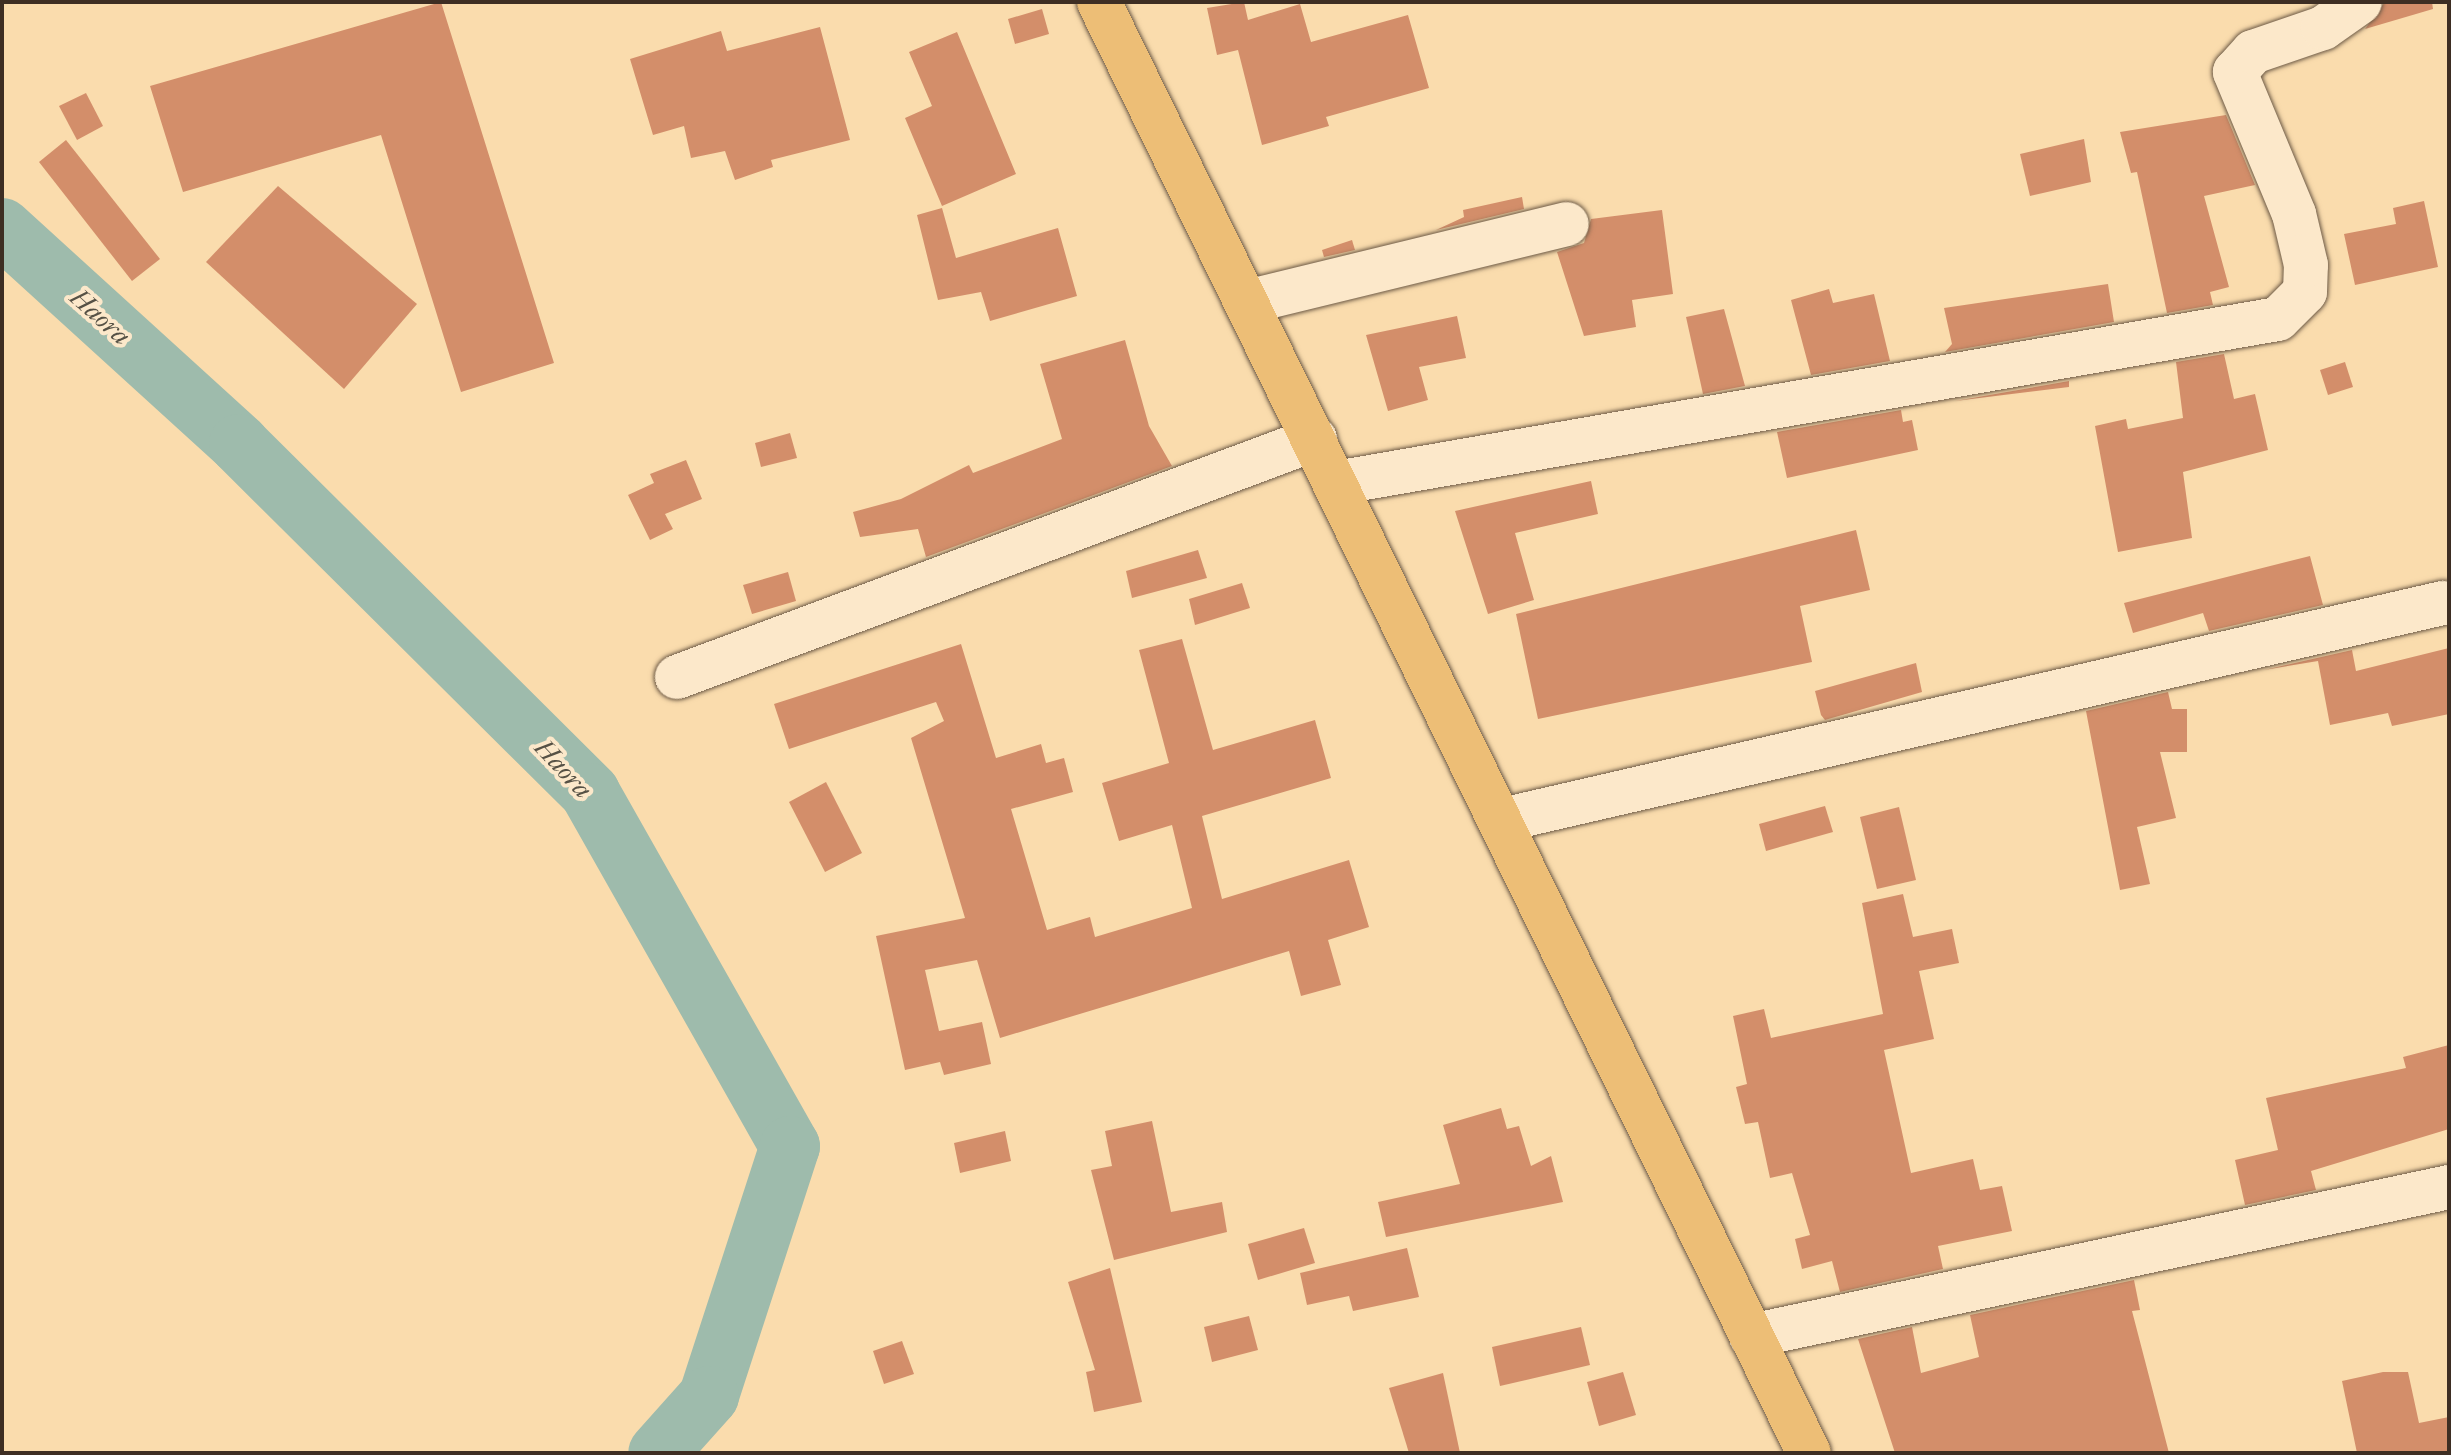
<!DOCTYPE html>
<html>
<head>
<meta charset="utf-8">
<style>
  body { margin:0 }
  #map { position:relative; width:2451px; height:1455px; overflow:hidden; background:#fadcad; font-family:"IM FELL French Canon",serif }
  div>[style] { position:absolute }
  .river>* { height:60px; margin:-30px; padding:0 30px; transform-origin:30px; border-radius:30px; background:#9ebbac }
  .building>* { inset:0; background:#d38e6a }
  .roads { filter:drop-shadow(0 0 2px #6d5a46) drop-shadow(0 0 2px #6d5a46) }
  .minor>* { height:44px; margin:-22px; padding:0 22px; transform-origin:22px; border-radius:22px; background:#fce8ca }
  .major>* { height:44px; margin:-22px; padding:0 22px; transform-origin:22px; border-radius:22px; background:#edbe76 }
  span { translate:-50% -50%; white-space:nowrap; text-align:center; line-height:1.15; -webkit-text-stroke:8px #fce8ca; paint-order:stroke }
  .water-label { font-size:26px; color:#565145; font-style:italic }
  .frame { position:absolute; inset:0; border:4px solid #3e2e23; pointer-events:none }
</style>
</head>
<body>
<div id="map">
  <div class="river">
    <i style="left:2px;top:228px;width:321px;rotate:42.3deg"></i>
    <i style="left:239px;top:444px;width:495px;rotate:44.8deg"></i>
    <i style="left:590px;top:793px;width:406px;rotate:60.5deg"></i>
    <i style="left:790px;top:1146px;width:263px;rotate:108deg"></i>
    <i style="left:709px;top:1396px;width:76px;rotate:131.8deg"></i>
  </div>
  <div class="building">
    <i style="clip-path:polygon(441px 2px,554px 363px,461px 392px,381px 135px,183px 192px,150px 86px)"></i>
    <i style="clip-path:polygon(1244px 2px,1248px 20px,1300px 4px,1311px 42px,1408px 15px,1429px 88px,1326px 117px,1329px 126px,1262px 145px,1238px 50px,1217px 55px,1207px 8px)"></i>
    <i style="clip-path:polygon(2385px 2px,2432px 2px,2433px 9px,2365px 29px)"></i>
    <i style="clip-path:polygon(1042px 9px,1049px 34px,1015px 44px,1008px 19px)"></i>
    <i style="clip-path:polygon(820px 27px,850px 140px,771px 160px,773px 167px,735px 180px,725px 151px,691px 158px,684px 126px,653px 135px,630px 59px,721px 31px,727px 51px)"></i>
    <i style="clip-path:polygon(957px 32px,1016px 174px,942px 206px,905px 118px,932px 106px,909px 52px)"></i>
    <i style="clip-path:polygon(86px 93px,103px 126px,77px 140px,59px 106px)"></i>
    <i style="clip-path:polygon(2226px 115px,2255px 185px,2204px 196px,2229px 287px,2210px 292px,2213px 305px,2167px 313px,2137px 172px,2131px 173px,2120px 132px)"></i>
    <i style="clip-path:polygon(2084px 139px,2091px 182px,2030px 196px,2020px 154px)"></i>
    <i style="clip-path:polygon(66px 140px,160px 259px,132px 281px,39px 162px)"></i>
    <i style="clip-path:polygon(278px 186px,417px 304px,344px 389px,206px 262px)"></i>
    <i style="clip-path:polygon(1522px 197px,1524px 209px,1436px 230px,1464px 217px,1463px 210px)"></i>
    <i style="clip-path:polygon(2424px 201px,2438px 267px,2355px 285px,2344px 234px,2396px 224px,2393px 208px)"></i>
    <i style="clip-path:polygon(942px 208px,956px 258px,1058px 228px,1077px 296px,990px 321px,981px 292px,938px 300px,917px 215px)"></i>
    <i style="clip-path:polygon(1662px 210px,1673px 294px,1632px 300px,1636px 327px,1584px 336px,1557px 252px,1584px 243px,1591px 219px)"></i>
    <i style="clip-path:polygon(1352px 240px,1355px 250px,1324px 257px,1322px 250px)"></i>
    <i style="clip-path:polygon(2108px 284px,2114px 322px,1945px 352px,1952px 344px,1944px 308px)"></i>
    <i style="clip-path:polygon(1829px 289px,1833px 303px,1874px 294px,1890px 361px,1811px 375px,1791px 300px)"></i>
    <i style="clip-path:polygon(1724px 309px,1745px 386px,1703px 394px,1686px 317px)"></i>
    <i style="clip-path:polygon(1457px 316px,1466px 358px,1419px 367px,1428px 400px,1388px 411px,1366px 335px)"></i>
    <i style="clip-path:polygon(1125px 340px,1149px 426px,1172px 466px,926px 557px,918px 529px,860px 537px,853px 512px,901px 499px,969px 465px,973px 473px,1062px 439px,1040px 364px)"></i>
    <i style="clip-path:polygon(2224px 354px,2234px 399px,2255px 394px,2268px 450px,2183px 472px,2192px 538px,2118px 552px,2095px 426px,2126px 419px,2128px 429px,2183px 418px,2176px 362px)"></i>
    <i style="clip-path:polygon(2345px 362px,2353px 387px,2328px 395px,2320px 370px)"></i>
    <i style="clip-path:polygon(2069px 381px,2069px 387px,1955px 401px)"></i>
    <i style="clip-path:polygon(1901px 410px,1903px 422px,1912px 420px,1918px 450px,1787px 478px,1777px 432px)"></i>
    <i style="clip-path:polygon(790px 433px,797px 458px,761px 467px,755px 443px)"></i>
    <i style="clip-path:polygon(686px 460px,702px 499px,665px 514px,673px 529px,650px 540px,628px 495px,654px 483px,650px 474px)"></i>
    <i style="clip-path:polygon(1591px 481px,1598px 514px,1515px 533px,1534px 600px,1488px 614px,1455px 511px)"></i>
    <i style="clip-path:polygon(1856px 530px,1870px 590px,1800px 606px,1812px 662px,1538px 719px,1516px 614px)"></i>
    <i style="clip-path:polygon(1198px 550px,1207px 578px,1132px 598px,1126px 571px)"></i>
    <i style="clip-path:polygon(2310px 556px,2323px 605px,2209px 631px,2203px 613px,2133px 633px,2124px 603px)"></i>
    <i style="clip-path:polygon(788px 572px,796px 601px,752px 614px,743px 585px)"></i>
    <i style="clip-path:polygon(1242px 583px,1250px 608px,1195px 625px,1189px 599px)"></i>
    <i style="clip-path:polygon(1182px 639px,1213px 750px,1315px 720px,1331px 778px,1202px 816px,1222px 899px,1349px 860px,1369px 927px,1328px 940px,1341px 985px,1301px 996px,1289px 951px,1000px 1038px,977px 960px,925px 970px,939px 1031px,982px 1022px,991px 1064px,944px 1075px,940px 1062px,905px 1070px,876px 936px,965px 918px,911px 738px,944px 721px,936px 702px,789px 749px,774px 704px,961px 644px,996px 758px,1041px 744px,1046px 763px,1064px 758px,1073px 792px,1011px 809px,1047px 930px,1090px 917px,1095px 937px,1192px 908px,1172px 825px,1119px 841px,1102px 783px,1169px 763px,1139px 650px)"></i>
    <i style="clip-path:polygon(2449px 648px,2449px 714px,2392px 726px,2388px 713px,2330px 725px,2318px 661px,2264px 670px,2352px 650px,2356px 671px)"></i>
    <i style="clip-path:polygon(1916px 663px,1922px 692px,1825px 720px,1821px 715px,1815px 691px)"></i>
    <i style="clip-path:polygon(2168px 692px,2172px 709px,2187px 709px,2187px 752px,2160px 752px,2176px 818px,2137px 827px,2150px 884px,2120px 890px,2086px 711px)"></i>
    <i style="clip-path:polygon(826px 782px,862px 853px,825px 872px,789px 802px)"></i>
    <i style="clip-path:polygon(1825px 806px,1833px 832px,1766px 851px,1759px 824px)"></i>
    <i style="clip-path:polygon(1899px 807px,1916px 880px,1877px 889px,1860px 817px)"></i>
    <i style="clip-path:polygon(1903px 894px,1913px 937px,1952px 929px,1959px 963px,1919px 971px,1934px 1039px,1884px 1050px,1911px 1173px,1973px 1159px,1980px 1190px,2002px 1186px,2012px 1231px,1938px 1246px,1943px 1269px,1840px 1292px,1832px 1261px,1802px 1269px,1795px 1239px,1810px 1235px,1792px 1173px,1770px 1178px,1758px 1122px,1745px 1124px,1736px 1087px,1747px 1084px,1733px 1016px,1764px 1009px,1771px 1038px,1883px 1014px,1862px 903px)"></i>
    <i style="clip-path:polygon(2449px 1045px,2449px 1129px,2311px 1171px,2316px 1190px,2245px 1205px,2235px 1160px,2278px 1150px,2266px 1098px,2406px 1068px,2403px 1057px)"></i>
    <i style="clip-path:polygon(1501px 1108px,1507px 1129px,1519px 1126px,1531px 1166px,1551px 1156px,1563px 1202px,1386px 1237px,1378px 1202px,1460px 1184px,1443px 1125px)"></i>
    <i style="clip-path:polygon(1152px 1121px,1171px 1212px,1222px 1202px,1227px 1232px,1114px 1260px,1091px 1170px,1112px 1166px,1105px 1131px)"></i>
    <i style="clip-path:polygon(1005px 1131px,1011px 1161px,960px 1173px,954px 1143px)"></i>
    <i style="clip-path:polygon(1304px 1228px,1315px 1263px,1258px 1280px,1248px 1244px)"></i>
    <i style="clip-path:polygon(1407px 1248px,1419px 1297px,1353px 1311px,1349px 1296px,1307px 1305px,1300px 1273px)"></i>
    <i style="clip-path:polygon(1110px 1268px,1142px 1402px,1094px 1412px,1086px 1372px,1095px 1370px,1068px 1282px)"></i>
    <i style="clip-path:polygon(2134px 1280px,2140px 1310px,2132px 1311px,2169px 1453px,1895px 1453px,1858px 1339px,1912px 1327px,1921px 1373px,1979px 1357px,1970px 1315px)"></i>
    <i style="clip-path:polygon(1249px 1316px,1258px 1350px,1212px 1362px,1204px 1327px)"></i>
    <i style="clip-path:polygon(1581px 1327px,1590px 1365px,1500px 1386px,1492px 1347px)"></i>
    <i style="clip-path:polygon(902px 1341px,914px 1374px,884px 1384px,873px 1351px)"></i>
    <i style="clip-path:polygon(1623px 1372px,1636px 1415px,1599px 1426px,1587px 1382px)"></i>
    <i style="clip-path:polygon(2383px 1372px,2408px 1372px,2419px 1423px,2449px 1417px,2449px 1453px,2357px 1453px,2342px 1381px)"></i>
    <i style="clip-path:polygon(1443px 1373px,1460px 1453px,1409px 1453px,1389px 1388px)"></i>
  </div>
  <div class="roads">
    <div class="minor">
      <i style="left:1247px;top:302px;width:329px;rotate:-13.7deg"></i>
      <i style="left:1336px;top:483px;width:956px;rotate:-9.88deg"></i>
      <i style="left:2278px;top:319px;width:38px;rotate:-45deg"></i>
      <i style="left:2305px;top:292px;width:27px;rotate:-88deg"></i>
      <i style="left:2306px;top:265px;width:52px;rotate:-103.2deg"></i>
      <i style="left:2294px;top:214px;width:154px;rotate:-112.6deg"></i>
      <i style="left:2235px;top:72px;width:27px;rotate:-48deg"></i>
      <i style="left:2253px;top:52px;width:74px;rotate:-18.9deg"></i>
      <i style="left:2323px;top:28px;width:45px;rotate:-35.1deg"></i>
      <i style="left:677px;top:677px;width:681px;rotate:-20.46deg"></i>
      <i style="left:1502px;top:820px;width:966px;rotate:-12.99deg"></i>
      <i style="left:1751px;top:1336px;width:714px;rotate:-12.05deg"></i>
    </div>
    <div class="major">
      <i style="left:1099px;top:2px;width:1615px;rotate:63.93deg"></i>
    </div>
  </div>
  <div class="water-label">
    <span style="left:100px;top:317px;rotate:42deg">Haora</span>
    <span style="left:563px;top:769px;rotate:47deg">Haora</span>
  </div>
  <div class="frame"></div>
</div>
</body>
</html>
